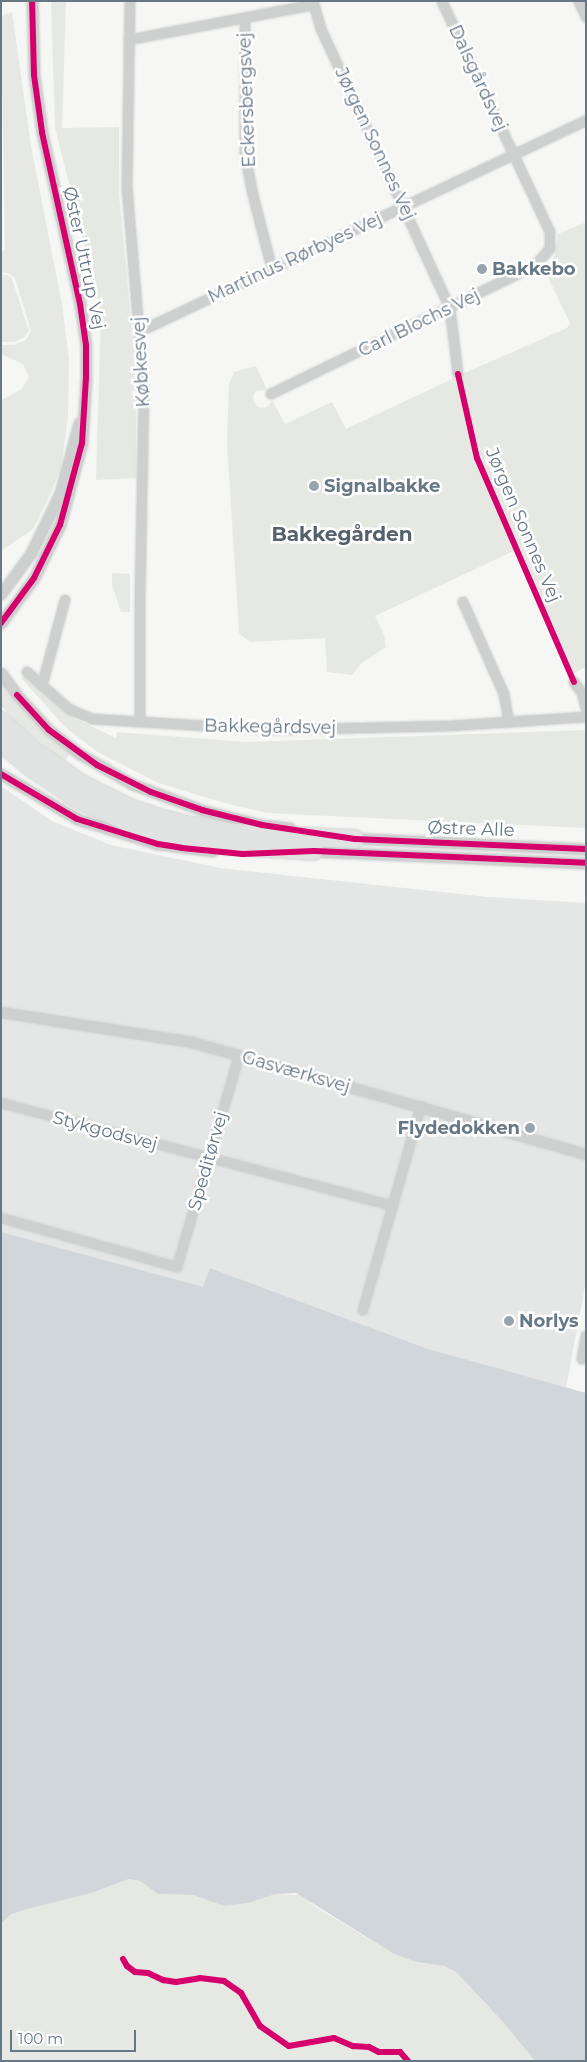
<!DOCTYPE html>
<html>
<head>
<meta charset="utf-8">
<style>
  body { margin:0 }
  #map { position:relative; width:587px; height:2062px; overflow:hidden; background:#f6f6f5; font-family:Montserrat,sans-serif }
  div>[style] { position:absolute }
  .built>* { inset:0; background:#e5e6e6 }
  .green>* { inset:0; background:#e6e9e3 }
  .water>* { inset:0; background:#d0d6da }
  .roads { filter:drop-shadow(0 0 1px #d3d4d4) drop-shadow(0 0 1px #d3d4d4) }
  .minor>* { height:10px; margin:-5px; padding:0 5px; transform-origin:5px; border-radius:5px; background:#ced0d0 }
  .tertiary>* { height:11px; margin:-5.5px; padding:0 5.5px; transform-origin:5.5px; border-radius:5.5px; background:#ced0d0 }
  .motorway>* { height:18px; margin:-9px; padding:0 9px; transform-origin:9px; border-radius:9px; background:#e1e2e2 }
  .cycleway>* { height:6px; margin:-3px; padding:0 3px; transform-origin:3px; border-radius:3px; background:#d6006c }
  .dots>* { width:14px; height:14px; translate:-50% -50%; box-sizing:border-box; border:2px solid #fff; border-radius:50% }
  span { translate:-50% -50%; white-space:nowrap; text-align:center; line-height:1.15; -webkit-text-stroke:5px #fff; paint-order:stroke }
  .street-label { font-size:18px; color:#667786 }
  .poi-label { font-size:18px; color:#667786; font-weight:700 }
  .left { translate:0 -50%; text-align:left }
  .right { translate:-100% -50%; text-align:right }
  .quarter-label { font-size:20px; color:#54606b; font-weight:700 }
  .frame { position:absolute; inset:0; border:2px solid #667786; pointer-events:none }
  .scale { position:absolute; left:10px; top:2030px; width:126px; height:22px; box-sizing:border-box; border:2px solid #667786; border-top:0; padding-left:6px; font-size:15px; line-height:18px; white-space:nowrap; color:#667786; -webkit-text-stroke:4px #fff; paint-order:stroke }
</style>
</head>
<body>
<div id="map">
  <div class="built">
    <i style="clip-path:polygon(1px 786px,52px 821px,111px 845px,220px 868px,488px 897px,586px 903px,586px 1281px,566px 1388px,428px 1349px,210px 1268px,204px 1288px,1px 1232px)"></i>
  </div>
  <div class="green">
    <i style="clip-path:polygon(51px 1px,66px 1px,62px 128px,119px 127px,119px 194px,135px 362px,137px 478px,96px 480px,101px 310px,55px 128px)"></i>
    <i style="clip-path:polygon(12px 12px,31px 146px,62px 304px,69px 359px,68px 417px,61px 467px,50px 495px,33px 529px,1px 551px,1px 400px,22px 389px,29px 377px,23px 364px,1px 354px,1px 345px,14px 345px,26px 340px,31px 331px,15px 278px,8px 273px,1px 273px,1px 252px,5px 250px,1px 16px)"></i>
    <i style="clip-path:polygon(586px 222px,586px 667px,572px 674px,520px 548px,375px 616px,384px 635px,386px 647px,362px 663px,352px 675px,327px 672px,325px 638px,250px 642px,239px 633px,227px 443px,229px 384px,234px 372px,256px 366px,267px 390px,256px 391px,253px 396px,254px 402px,258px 407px,264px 408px,269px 406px,272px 400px,285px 424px,332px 402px,346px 429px,469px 371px,567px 328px,570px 323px,545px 271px,555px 255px,558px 234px)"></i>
    <i style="clip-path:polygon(1px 275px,7px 275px,12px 279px,29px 331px,24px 337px,14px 342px,1px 342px)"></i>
    <i style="clip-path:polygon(112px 573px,130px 574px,130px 612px,121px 612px,112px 585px)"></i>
    <i style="clip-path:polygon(25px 676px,74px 718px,116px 738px,117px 732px,245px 742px,586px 730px,586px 828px,266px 813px,225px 803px,158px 783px,96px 751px,65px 727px,21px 678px)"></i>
    <i style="clip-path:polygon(1px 682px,12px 699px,36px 725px,71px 753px,64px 762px,19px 725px,1px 706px)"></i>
    <i style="clip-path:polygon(129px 1879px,140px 1881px,158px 1894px,193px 1895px,224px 1906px,248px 1903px,276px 1894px,300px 1895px,317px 1908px,394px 1954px,416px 1962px,444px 1966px,456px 1972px,503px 2022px,535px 2061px,1px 2061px,1px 1924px,10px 1915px,20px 1911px,91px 1893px)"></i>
  </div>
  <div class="water">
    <i style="clip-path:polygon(1px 1232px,203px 1287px,210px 1268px,428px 1349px,586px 1393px,586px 2061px,535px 2061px,503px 2022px,456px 1972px,444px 1966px,416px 1962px,394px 1954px,296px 1893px,276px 1894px,248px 1903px,224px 1906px,193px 1895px,158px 1894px,140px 1881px,129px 1879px,91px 1893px,20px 1911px,10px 1915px,1px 1924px)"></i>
  </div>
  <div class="roads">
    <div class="minor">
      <i style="left:130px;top:1px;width:186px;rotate:90.9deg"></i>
      <i style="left:127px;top:187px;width:204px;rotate:85.2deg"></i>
      <i style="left:144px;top:390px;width:216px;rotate:91.1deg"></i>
      <i style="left:140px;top:606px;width:116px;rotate:90deg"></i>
      <i style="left:313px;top:1px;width:29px;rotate:74deg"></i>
      <i style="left:321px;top:29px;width:307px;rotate:65.2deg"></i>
      <i style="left:450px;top:308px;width:66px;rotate:83.1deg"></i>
      <i style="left:245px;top:18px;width:136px;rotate:90deg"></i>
      <i style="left:245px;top:154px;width:38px;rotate:79deg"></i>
      <i style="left:252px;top:191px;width:81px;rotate:75.6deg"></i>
      <i style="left:129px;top:40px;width:187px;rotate:-10.8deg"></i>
      <i style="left:141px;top:331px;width:492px;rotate:-25.3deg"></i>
      <i style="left:271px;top:394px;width:293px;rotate:-25.9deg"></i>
      <i style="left:535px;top:266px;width:23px;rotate:-49deg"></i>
      <i style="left:550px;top:249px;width:17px;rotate:-90deg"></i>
      <i style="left:550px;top:232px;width:255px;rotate:-115.1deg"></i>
      <i style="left:463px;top:602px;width:101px;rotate:66deg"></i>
      <i style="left:504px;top:694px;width:29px;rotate:80deg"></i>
      <i style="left:27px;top:672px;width:56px;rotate:41.4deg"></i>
      <i style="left:69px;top:709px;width:25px;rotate:23deg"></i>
      <i style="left:92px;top:719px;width:180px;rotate:3.5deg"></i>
      <i style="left:272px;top:730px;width:178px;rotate:-1.3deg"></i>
      <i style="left:450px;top:726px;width:136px;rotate:-3.8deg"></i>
      <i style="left:574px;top:682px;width:14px;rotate:54deg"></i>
      <i style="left:582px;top:693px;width:16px;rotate:75deg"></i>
      <i style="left:42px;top:686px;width:89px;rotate:-75deg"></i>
      <i style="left:1px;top:1103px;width:405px;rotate:14.7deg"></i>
      <i style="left:1px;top:1218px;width:183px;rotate:15.6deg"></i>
      <i style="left:177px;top:1267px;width:220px;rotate:-73.6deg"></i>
      <i style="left:363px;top:1310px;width:212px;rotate:-74.1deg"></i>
      <i style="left:582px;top:1359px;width:23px;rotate:-80deg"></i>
    </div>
    <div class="tertiary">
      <i style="left:579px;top:1px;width:17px;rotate:65deg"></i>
      <i style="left:1px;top:594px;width:51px;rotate:-53.8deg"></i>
      <i style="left:31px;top:553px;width:67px;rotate:-64.2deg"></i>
      <i style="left:60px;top:493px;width:73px;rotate:-74.8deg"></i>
      <i style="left:1px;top:623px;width:56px;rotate:-53.7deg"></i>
      <i style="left:34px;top:578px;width:59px;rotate:-63.9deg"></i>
      <i style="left:60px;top:525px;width:85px;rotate:-75deg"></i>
      <i style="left:82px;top:443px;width:65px;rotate:-86.5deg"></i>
      <i style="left:86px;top:378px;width:33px;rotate:-90deg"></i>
      <i style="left:86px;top:345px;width:41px;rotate:-98.3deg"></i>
      <i style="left:80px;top:304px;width:176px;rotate:-102.5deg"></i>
      <i style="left:42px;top:132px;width:58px;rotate:-98deg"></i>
      <i style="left:34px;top:75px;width:74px;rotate:-91.5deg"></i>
      <i style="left:1px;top:673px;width:27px;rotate:54deg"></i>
      <i style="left:17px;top:695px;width:47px;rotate:47.6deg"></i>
      <i style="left:49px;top:730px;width:39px;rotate:38deg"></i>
      <i style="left:80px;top:754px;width:60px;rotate:30deg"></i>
      <i style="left:132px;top:784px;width:75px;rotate:20.4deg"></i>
      <i style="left:202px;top:810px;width:62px;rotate:14deg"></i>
      <i style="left:262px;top:825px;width:28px;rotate:6deg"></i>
      <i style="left:1px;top:774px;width:88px;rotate:30.6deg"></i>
      <i style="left:77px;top:819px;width:85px;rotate:17.2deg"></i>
      <i style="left:158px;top:844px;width:55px;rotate:7.3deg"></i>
      <i style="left:350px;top:838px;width:236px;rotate:2.7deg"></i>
      <i style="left:308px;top:851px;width:278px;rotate:2.5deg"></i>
      <i style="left:1px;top:1012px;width:193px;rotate:8.9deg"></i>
      <i style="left:192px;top:1042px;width:410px;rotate:15.9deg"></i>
    </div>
    <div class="motorway">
      <i style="left:1px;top:721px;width:45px;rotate:42.3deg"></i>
      <i style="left:34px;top:751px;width:56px;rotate:34.8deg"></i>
      <i style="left:80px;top:783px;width:56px;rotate:26.6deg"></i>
      <i style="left:130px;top:808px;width:28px;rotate:19deg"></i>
      <i style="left:156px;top:817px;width:28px;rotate:15deg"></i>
      <i style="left:183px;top:824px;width:51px;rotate:10.2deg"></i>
      <i style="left:233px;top:833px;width:122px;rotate:2.8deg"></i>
      <i style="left:1px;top:742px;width:35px;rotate:40deg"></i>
      <i style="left:28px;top:765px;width:58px;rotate:34.5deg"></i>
      <i style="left:76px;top:798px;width:60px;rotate:24.8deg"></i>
      <i style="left:130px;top:823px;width:32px;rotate:18deg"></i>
      <i style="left:160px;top:833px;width:60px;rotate:11.5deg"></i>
      <i style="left:219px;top:845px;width:95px;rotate:3.6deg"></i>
    </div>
  </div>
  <div class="cycleway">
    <i style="left:458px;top:374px;width:86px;rotate:77.3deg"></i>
    <i style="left:477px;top:458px;width:244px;rotate:66.6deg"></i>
    <i style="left:1px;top:623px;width:56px;rotate:-53.7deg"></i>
    <i style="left:34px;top:578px;width:59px;rotate:-63.9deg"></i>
    <i style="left:60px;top:525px;width:85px;rotate:-75deg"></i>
    <i style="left:82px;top:443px;width:65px;rotate:-86.5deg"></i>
    <i style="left:86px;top:378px;width:33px;rotate:-90deg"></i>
    <i style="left:86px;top:345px;width:41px;rotate:-98.3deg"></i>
    <i style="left:80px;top:304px;width:176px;rotate:-102.5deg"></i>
    <i style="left:42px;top:132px;width:58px;rotate:-98deg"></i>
    <i style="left:34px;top:75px;width:74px;rotate:-91.5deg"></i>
    <i style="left:17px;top:695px;width:47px;rotate:47.6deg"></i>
    <i style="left:49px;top:730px;width:59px;rotate:36.1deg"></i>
    <i style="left:97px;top:765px;width:60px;rotate:26.6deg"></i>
    <i style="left:151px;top:792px;width:54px;rotate:19.4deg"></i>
    <i style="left:202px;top:810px;width:62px;rotate:14deg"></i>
    <i style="left:262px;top:825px;width:94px;rotate:8.6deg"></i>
    <i style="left:355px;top:839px;width:231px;rotate:2.5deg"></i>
    <i style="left:1px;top:774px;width:88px;rotate:30.6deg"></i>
    <i style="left:77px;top:819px;width:85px;rotate:17.2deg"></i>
    <i style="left:158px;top:844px;width:24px;rotate:9deg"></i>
    <i style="left:182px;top:848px;width:61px;rotate:5.6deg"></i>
    <i style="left:243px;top:854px;width:71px;rotate:-2.4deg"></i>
    <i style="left:314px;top:851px;width:272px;rotate:2.5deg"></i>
    <i style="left:123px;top:1959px;width:8px;rotate:60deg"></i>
    <i style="left:127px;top:1966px;width:10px;rotate:37deg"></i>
    <i style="left:135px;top:1972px;width:13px;rotate:4deg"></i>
    <i style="left:148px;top:1973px;width:17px;rotate:25deg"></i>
    <i style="left:163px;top:1980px;width:13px;rotate:9deg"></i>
    <i style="left:176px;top:1982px;width:24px;rotate:-9deg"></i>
    <i style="left:200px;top:1978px;width:24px;rotate:7deg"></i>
    <i style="left:224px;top:1981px;width:21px;rotate:35deg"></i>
    <i style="left:241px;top:1993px;width:38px;rotate:60deg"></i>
    <i style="left:260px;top:2026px;width:35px;rotate:35deg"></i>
    <i style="left:289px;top:2046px;width:46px;rotate:-10.1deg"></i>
    <i style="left:334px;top:2038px;width:21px;rotate:23deg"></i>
    <i style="left:353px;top:2046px;width:16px;rotate:4deg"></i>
    <i style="left:369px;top:2047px;width:11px;rotate:27deg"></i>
    <i style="left:379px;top:2052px;width:21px"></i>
    <i style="left:400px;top:2052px;width:12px;rotate:48deg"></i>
  </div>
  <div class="dots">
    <i style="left:482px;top:269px;background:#98a3ad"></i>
    <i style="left:314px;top:486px;background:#98a3ad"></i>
    <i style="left:530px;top:1128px;background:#98a3ad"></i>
    <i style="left:509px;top:1321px;background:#98a3ad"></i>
  </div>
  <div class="street-label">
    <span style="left:478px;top:78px;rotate:65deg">Dalsgårdsvej</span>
    <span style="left:247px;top:100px;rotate:-92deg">Eckersbergsvej</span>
    <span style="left:375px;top:144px;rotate:65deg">Jørgen Sonnes Vej</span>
    <span style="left:84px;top:258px;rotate:78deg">Øster Uttrup Vej</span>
    <span style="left:295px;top:258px;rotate:-25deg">Martinus Rørbyes Vej</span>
    <span style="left:419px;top:323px;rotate:-26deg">Carl Blochs Vej</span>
    <span style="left:141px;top:362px;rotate:-93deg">Købkesvej</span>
    <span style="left:523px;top:525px;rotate:67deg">Jørgen Sonnes Vej</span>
    <span style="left:270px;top:727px;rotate:1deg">Bakkegårdsvej</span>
    <span style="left:471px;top:829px;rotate:2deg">Østre Alle</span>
    <span style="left:296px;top:1072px;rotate:16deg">Gasværksvej</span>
    <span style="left:105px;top:1131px;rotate:15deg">Stykgodsvej</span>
    <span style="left:208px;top:1161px;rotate:-74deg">Speditørvej</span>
  </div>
  <div class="poi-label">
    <span class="left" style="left:492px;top:269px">Bakkebo</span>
    <span class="left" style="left:324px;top:486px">Signalbakke</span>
    <span class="right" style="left:520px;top:1128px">Flydedokken</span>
    <span class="left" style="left:519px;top:1321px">Norlys</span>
  </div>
  <div class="quarter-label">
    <span style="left:342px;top:534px">Bakkegården</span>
  </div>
  <div class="frame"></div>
  <div class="scale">100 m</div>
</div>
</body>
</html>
